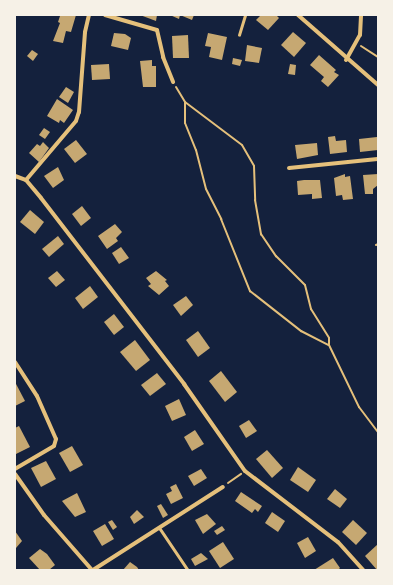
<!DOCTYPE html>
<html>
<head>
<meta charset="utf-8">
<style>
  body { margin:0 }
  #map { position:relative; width:393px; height:585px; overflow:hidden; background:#14213d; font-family:"Exo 2",sans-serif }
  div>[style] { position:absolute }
  .building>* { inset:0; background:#c6a872 }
  .path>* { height:2px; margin:-1px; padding:0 1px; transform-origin:1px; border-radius:1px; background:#e5c07b }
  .service>* { height:2.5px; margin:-1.25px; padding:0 1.25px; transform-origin:1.25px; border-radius:1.25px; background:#e5c07b }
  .minor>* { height:4px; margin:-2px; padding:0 2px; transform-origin:2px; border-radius:2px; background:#e5c07b }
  span { translate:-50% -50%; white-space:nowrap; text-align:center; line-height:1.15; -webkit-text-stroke:4px #f6f1e7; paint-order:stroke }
  .frame { position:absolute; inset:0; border:16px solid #f6f1e7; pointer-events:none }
</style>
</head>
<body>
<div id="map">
  <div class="building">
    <i style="clip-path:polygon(63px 15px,76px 15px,71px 32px,66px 31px,63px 43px,53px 41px,60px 23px,58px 22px,60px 16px)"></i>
    <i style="clip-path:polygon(140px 15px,157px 15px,156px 21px)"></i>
    <i style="clip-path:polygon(170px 15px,194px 15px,192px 20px,180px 15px,179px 19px)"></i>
    <i style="clip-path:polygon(261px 15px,276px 15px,279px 18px,268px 30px,256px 20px)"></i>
    <i style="clip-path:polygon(293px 32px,306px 43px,294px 57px,281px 45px)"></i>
    <i style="clip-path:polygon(114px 33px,125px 34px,131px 38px,128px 50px,111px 46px)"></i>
    <i style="clip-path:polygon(208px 33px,227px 37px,222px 60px,209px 57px,211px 47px,205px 46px)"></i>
    <i style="clip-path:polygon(188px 35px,189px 58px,173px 58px,172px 36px)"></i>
    <i style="clip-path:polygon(247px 45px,262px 48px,259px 63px,245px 61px)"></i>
    <i style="clip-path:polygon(32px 50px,38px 54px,33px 61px,27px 56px)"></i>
    <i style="clip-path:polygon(319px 55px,336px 70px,334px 72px,339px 75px,328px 87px,321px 81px,324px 77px,310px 65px)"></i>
    <i style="clip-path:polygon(233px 58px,242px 60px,240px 66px,232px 64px)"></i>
    <i style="clip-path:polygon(152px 60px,152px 66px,156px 66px,156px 87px,143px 87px,140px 61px)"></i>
    <i style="clip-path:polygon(109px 64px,110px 79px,92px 80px,91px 65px)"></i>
    <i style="clip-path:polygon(290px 64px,296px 65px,295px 75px,288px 74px)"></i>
    <i style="clip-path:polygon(66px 87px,74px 92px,68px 103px,59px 97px)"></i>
    <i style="clip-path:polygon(57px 99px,73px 110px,64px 123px,60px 120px,59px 123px,47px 116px)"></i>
    <i style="clip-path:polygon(44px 128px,50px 132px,45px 139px,39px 135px)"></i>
    <i style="clip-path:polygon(335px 136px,336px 141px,346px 140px,347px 152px,330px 154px,328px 137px)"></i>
    <i style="clip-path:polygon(377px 137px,378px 150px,360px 152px,359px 139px)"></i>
    <i style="clip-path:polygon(76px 140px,87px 154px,75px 163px,64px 149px)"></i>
    <i style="clip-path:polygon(43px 142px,49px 148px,39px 162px,29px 153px,37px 144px,40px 146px)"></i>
    <i style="clip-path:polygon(317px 143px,318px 155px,297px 159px,295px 145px)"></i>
    <i style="clip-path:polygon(58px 167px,64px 180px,53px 188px,44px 176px)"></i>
    <i style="clip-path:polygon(345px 174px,345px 177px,350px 176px,353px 199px,343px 200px,342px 195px,336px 196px,334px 178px)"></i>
    <i style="clip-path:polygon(378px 174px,378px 185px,373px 189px,373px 194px,365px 194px,363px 175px)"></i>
    <i style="clip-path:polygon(304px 180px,320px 180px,322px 198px,312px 199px,312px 194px,298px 195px,297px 181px)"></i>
    <i style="clip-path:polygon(82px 206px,91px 218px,81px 226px,72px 214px)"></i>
    <i style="clip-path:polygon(30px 210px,44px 222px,35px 234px,20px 222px)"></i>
    <i style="clip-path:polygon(115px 224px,122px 232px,116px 238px,118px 241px,107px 249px,98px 236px)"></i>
    <i style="clip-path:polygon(58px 236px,64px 244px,49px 257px,42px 249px)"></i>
    <i style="clip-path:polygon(121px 247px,129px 258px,119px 264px,112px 253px)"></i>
    <i style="clip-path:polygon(57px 271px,65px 280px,56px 287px,48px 278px)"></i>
    <i style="clip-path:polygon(156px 271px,167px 280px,165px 281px,169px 286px,159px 295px,148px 286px,151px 284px,146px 278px)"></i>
    <i style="clip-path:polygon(90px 286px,98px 297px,83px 309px,75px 298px)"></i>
    <i style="clip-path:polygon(186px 296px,193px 305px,181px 316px,173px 305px)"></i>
    <i style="clip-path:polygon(114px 314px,124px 327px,114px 335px,104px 322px)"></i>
    <i style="clip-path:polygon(198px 331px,210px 348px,198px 357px,186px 340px)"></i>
    <i style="clip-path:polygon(135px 340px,150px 360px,136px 371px,120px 352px)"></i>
    <i style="clip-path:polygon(221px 371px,237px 392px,225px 402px,209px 381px)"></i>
    <i style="clip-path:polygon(157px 373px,166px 384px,150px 396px,141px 385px)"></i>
    <i style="clip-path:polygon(15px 382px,25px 401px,15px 406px)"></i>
    <i style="clip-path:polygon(179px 399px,186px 415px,172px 421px,165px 406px)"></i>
    <i style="clip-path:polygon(249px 420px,257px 431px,246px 438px,239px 426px)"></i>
    <i style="clip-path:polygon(19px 426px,30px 447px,16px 454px,15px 428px)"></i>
    <i style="clip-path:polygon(195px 430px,204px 444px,192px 451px,184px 437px)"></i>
    <i style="clip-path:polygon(72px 446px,83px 465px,70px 472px,59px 453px)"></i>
    <i style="clip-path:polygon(267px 450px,283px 468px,272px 478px,256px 459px)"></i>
    <i style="clip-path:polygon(46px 461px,56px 479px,41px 487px,31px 468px)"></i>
    <i style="clip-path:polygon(298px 467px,316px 480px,308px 492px,290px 480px)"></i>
    <i style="clip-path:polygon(201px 469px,207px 478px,194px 486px,188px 476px)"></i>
    <i style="clip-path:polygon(176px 484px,183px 498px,171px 504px,166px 494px,172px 491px,170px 487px)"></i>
    <i style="clip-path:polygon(335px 489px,347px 499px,340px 508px,327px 499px)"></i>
    <i style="clip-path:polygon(241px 492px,262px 506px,258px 512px,255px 509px,252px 513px,235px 501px)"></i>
    <i style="clip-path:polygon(77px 493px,86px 512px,75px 517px,62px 501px)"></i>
    <i style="clip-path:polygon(161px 504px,168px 515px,163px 518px,157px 506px)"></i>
    <i style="clip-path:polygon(137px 510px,144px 517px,134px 524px,130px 517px)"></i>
    <i style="clip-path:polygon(272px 512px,285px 521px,278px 532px,265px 523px)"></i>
    <i style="clip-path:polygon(207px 514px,216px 524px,203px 534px,195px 520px)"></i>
    <i style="clip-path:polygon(112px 520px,117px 527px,113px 530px,108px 522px)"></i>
    <i style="clip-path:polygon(353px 520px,367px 533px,356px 545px,342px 532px)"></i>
    <i style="clip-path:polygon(105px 524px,114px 539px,102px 546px,93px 531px)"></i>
    <i style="clip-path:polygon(222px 526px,225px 530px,217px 535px,214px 531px)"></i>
    <i style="clip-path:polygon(15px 531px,22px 541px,16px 548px,15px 547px)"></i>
    <i style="clip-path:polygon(308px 537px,316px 551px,305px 558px,297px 543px)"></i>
    <i style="clip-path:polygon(223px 542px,234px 559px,220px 568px,209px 551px)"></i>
    <i style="clip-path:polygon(378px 544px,378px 569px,377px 570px,365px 556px)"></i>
    <i style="clip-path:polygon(40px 549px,47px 554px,55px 565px,49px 570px,40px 570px,29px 558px)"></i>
    <i style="clip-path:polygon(201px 553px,208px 559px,195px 566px,191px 559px)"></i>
    <i style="clip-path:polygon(333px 558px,340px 568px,338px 570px,314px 570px)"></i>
    <i style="clip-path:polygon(130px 562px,137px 567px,139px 570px,123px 570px)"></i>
  </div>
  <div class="path">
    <i style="left:361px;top:46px;width:20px;rotate:33deg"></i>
    <i style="left:176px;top:87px;width:17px;rotate:59deg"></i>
    <i style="left:185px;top:102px;width:21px;rotate:90deg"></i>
    <i style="left:185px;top:123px;width:29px;rotate:68deg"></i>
    <i style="left:196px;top:150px;width:40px;rotate:75.6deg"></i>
    <i style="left:206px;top:189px;width:34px;rotate:63deg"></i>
    <i style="left:221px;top:219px;width:78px;rotate:68.1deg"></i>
    <i style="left:250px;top:291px;width:65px;rotate:38.1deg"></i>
    <i style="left:301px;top:331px;width:31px;rotate:27deg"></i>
    <i style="left:329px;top:345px;width:69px;rotate:64.2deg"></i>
    <i style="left:359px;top:407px;width:31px;rotate:53deg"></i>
    <i style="left:185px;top:102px;width:71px;rotate:37deg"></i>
    <i style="left:242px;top:145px;width:24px;rotate:60deg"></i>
    <i style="left:254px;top:166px;width:34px;rotate:88deg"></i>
    <i style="left:255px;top:200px;width:35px;rotate:80deg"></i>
    <i style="left:261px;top:234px;width:27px;rotate:56deg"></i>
    <i style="left:276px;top:256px;width:41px;rotate:45deg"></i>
    <i style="left:305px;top:285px;width:25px;rotate:76deg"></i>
    <i style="left:311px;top:309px;width:34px;rotate:58deg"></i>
    <i style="left:329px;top:338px;width:7px;rotate:90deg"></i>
    <i style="left:376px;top:245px;width:2px;rotate:-27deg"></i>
    <i style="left:228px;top:483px;width:16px;rotate:-35deg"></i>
  </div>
  <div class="service">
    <i style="left:239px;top:35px;width:21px;rotate:-73deg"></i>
    <i style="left:159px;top:527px;width:52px;rotate:56deg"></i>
  </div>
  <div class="minor">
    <i style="left:105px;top:15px;width:54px;rotate:16.1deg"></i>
    <i style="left:157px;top:30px;width:28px;rotate:77deg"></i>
    <i style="left:163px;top:57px;width:27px;rotate:68deg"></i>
    <i style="left:298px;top:15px;width:106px;rotate:41.2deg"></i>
    <i style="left:346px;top:60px;width:29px;rotate:-61deg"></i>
    <i style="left:360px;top:35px;width:20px;rotate:-87deg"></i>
    <i style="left:289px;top:168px;width:89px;rotate:-5.8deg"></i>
    <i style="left:15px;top:176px;width:12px;rotate:20deg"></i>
    <i style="left:26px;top:180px;width:23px;rotate:50deg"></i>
    <i style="left:41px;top:198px;width:235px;rotate:52.4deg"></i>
    <i style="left:184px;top:384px;width:106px;rotate:55deg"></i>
    <i style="left:245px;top:471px;width:117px;rotate:37.4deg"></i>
    <i style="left:338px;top:542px;width:38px;rotate:48deg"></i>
    <i style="left:26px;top:180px;width:77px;rotate:-49.7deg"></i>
    <i style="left:76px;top:121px;width:9px;rotate:-72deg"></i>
    <i style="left:79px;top:112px;width:80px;rotate:-85.7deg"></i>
    <i style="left:85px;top:32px;width:17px;rotate:-77deg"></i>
    <i style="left:15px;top:362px;width:40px;rotate:57.1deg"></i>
    <i style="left:37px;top:396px;width:47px;rotate:66.2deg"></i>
    <i style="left:56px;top:439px;width:7px;rotate:106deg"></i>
    <i style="left:54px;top:446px;width:45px;rotate:149.5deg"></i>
    <i style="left:15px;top:474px;width:50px;rotate:54.7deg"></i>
    <i style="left:44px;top:515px;width:73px;rotate:48.9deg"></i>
    <i style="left:93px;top:570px;width:154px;rotate:-32.6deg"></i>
  </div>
  <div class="frame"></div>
</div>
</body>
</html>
